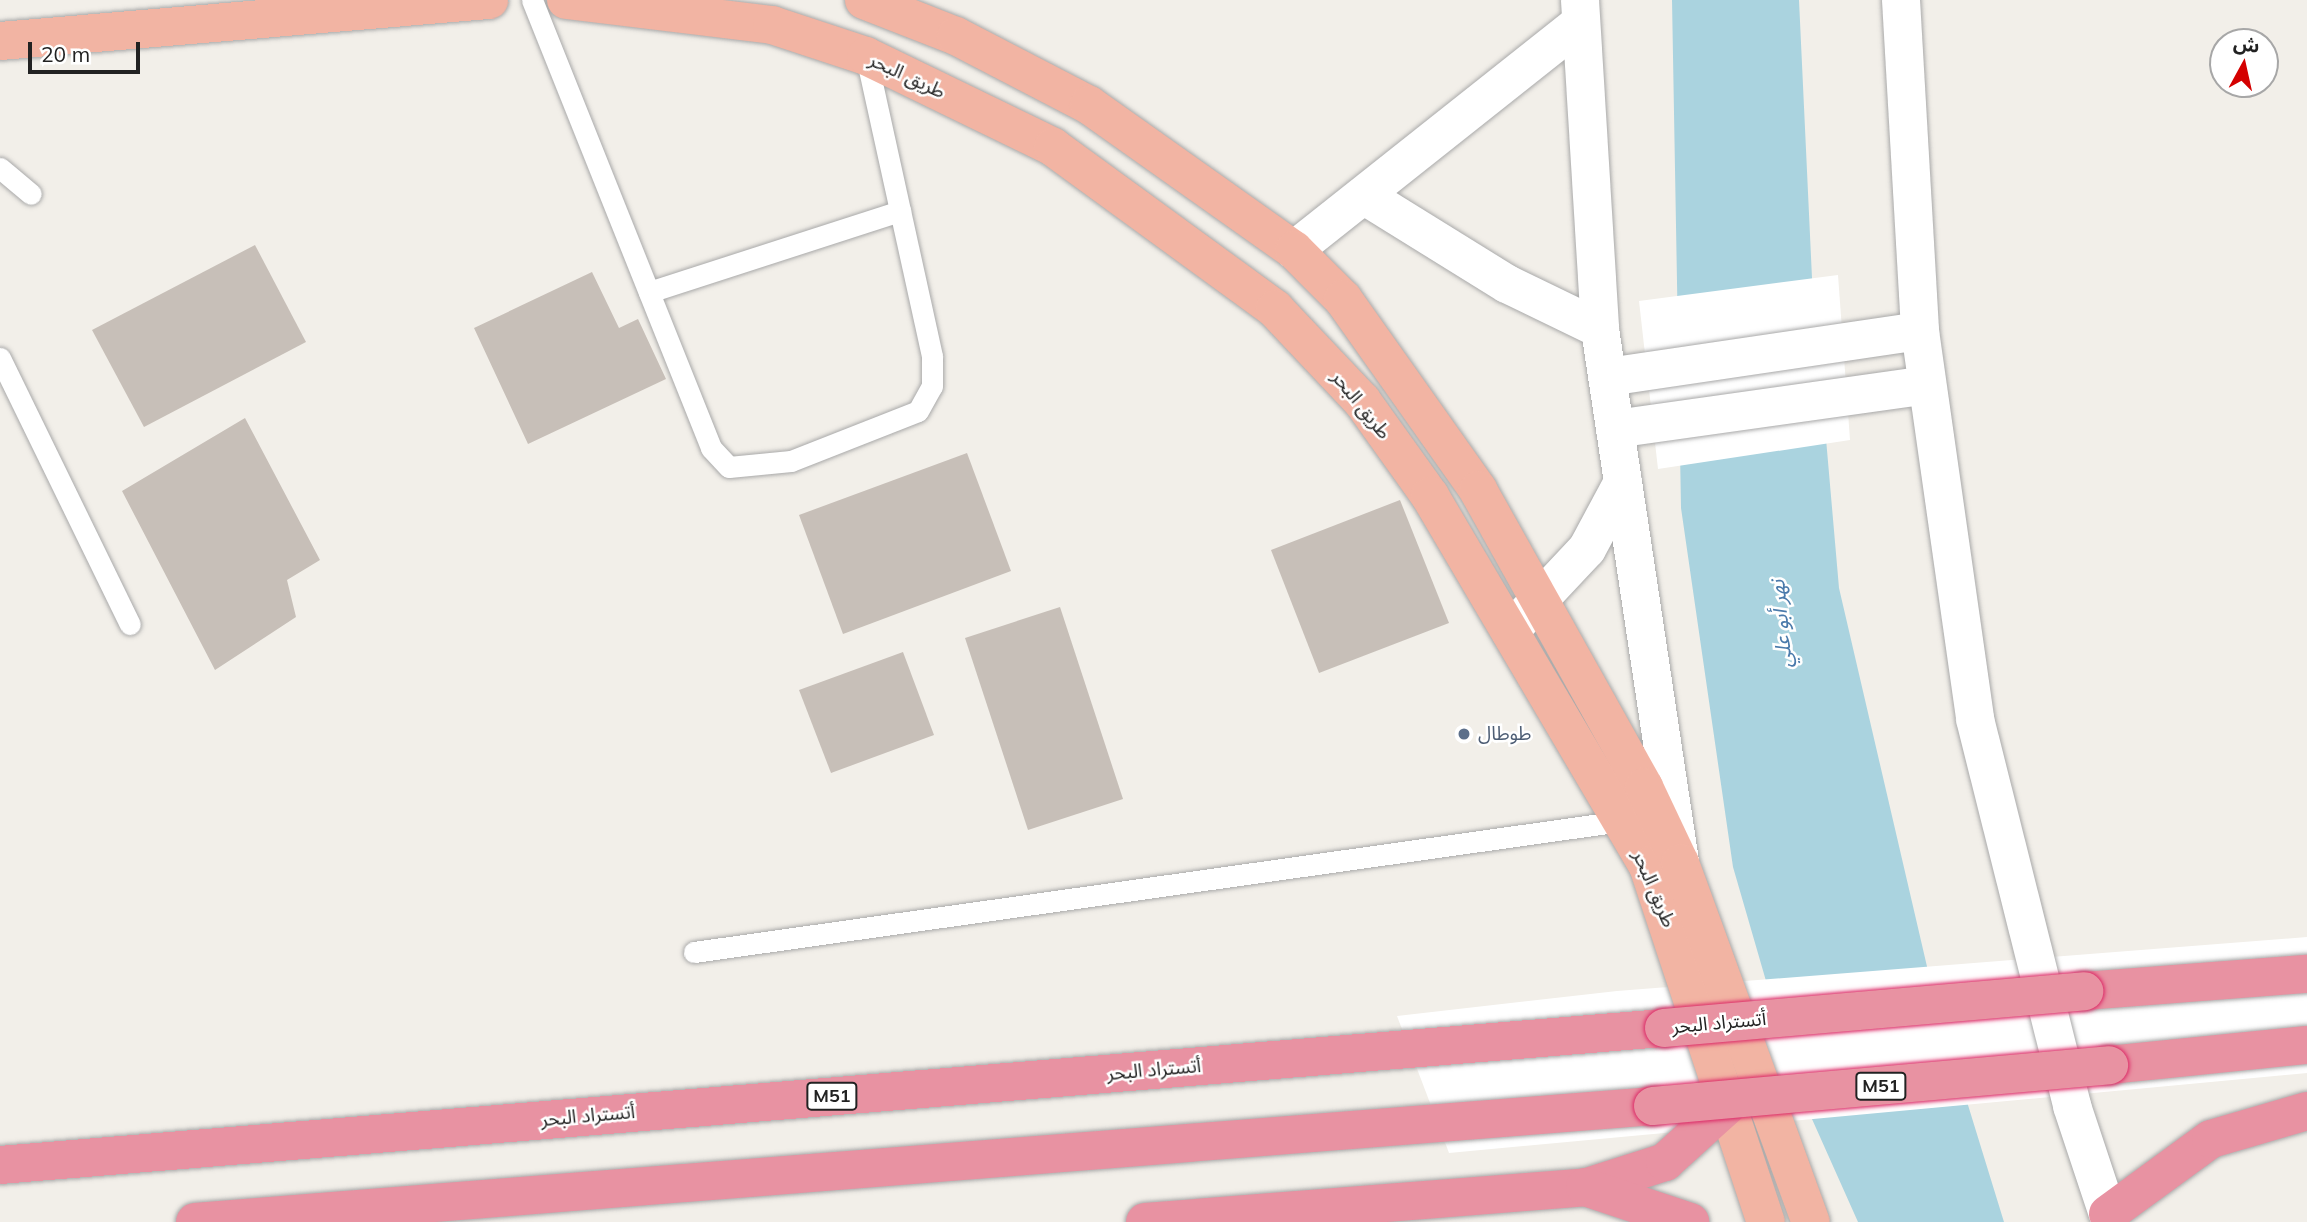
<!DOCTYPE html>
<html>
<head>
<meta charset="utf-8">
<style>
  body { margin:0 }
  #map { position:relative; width:2307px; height:1222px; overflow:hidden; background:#f2efe9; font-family:Mulish,"Noto Sans Arabic",sans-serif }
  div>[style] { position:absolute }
  .water>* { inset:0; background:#aad3df }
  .pier>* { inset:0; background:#fff }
  .building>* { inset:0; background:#c7bfb8 }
  .roads { filter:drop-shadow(0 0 2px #a9a9a9) drop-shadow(0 0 2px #a9a9a9) }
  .service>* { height:21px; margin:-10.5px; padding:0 10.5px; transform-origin:10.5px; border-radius:10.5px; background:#fff }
  .minor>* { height:38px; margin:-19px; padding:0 19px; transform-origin:19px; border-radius:19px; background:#fff }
  .trunk>* { height:38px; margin:-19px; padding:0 19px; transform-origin:19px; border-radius:19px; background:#f2b4a3 }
  .motorway>* { height:38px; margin:-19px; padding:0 19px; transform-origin:19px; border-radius:19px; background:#e892a2 }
  .bridges { filter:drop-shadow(0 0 2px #dc2a67) drop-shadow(0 0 2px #dc2a67) }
  .motorway-bridge>* { height:38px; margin:-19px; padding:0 19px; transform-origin:19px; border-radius:19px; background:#e892a2 }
  .dots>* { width:19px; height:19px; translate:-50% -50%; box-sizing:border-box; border:4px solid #fff; border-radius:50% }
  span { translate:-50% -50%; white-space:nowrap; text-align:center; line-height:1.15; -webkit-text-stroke:5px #fff; paint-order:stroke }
  .shield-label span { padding:2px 5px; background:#fff; border:2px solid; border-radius:5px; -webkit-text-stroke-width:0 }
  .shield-label { font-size:18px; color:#222; font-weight:700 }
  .street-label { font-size:19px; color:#222 }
  .service-label { font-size:19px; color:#4e5e75 }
  .left { translate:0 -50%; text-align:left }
  .water-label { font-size:21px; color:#4a7aab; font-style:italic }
  .north { position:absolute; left:2209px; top:28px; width:70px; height:70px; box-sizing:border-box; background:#fff; border:2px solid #a7a7a7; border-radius:50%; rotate:8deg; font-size:19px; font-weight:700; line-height:28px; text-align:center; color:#222 }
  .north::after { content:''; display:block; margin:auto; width:24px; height:32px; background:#d40000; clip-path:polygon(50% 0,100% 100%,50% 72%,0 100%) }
  .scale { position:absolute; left:28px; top:42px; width:112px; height:32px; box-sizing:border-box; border:4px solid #222; border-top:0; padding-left:9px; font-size:21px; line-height:24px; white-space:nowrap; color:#222; -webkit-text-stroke:5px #fff; paint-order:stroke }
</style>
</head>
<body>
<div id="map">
  <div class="water">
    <i style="clip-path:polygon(1672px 0,1799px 0,1812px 278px,1839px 588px,1932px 988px,2004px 1222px,1858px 1222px,1795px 1081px,1733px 867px,1681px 508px)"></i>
  </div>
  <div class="pier">
    <i style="clip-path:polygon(1838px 275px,1850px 440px,1658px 469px,1639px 301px)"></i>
    <i style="clip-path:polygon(2307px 937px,2307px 1073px,1449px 1153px,1397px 1016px,1617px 991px)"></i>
  </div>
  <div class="building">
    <i style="clip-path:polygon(255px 245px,306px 342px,144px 427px,92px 330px)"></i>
    <i style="clip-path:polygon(592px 272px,619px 328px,638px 319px,666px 379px,528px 444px,474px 328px)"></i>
    <i style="clip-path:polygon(245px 418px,320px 560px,287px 580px,296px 617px,215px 670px,122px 491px)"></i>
    <i style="clip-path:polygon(967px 453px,1011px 571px,843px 634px,799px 515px)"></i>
    <i style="clip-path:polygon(1400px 500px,1449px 623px,1319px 673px,1271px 550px)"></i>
    <i style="clip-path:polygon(1060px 607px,1123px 799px,1028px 830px,965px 638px)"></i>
    <i style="clip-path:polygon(903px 652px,934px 735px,831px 773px,799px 690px)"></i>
  </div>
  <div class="roads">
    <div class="service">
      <i style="left:532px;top:0;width:482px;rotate:68.2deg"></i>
      <i style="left:711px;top:448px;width:26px;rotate:47deg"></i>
      <i style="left:729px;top:467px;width:62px;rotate:-5.5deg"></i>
      <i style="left:791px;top:461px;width:136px;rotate:-21.5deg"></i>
      <i style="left:918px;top:411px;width:29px;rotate:-61deg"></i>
      <i style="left:932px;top:386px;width:30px;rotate:-90deg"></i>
      <i style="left:932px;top:356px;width:307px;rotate:-102.4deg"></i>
      <i style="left:0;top:168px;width:40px;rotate:40deg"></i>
      <i style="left:649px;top:292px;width:264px;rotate:-17.9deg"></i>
      <i style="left:0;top:358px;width:296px;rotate:64deg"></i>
      <i style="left:694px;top:952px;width:936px;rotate:-8.04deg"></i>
    </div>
    <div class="minor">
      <i style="left:1580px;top:0;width:330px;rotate:86.5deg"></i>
      <i style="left:1600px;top:329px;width:539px;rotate:81.46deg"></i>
      <i style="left:1901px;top:0;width:332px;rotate:86.7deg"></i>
      <i style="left:1920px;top:331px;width:392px;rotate:81.9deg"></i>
      <i style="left:1975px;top:719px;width:399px;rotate:75.9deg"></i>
      <i style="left:2072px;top:1106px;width:114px;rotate:71.6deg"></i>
      <i style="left:1365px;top:196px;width:167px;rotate:31.8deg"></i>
      <i style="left:1507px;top:284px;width:103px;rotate:25.8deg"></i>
      <i style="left:1294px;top:250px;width:365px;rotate:-38.4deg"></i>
      <i style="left:1608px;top:377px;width:315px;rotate:-8.4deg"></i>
      <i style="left:1615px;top:429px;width:315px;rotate:-8deg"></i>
      <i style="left:1510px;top:631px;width:112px;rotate:-46.8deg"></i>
      <i style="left:1587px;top:549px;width:76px;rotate:-61.8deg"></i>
    </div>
    <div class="trunk">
      <i style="left:566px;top:0;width:208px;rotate:6.9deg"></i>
      <i style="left:772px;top:25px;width:99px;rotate:18.3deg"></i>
      <i style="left:866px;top:56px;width:208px;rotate:25.9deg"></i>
      <i style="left:1053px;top:147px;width:275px;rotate:36.1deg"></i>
      <i style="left:1275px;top:309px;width:127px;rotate:46.6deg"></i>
      <i style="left:1362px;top:401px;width:117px;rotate:54.4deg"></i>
      <i style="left:1430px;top:496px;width:429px;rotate:59.5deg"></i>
      <i style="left:1648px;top:866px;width:375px;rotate:71.7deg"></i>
      <i style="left:864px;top:0;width:99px;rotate:21.4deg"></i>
      <i style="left:956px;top:36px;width:150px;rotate:27.4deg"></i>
      <i style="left:1089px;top:105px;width:251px;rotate:35.3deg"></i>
      <i style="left:1294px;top:250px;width:69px;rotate:45deg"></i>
      <i style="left:1343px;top:299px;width:234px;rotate:54.7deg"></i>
      <i style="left:1478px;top:490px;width:340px;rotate:60.8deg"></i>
      <i style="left:1644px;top:787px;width:84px;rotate:64.7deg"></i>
      <i style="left:1680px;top:863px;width:382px;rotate:70deg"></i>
      <i style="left:0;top:41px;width:491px;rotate:-4.8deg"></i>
    </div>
    <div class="motorway">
      <i style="left:2084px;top:991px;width:224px;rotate:-4.4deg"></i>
      <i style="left:2109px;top:1065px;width:199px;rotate:-5.8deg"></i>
      <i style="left:0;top:1165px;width:1670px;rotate:-4.71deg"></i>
      <i style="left:1590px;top:1186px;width:79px;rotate:-17.7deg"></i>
      <i style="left:1665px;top:1162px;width:85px;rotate:-42.1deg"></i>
      <i style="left:2108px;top:1214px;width:127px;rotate:-36.1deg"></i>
      <i style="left:2211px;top:1139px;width:100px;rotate:-16.3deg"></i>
      <i style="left:195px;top:1222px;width:1463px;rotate:-4.55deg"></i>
      <i style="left:1145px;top:1222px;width:441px;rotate:-4.5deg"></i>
      <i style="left:1585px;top:1187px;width:111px;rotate:18.4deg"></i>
    </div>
  </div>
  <div class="bridges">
    <div class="motorway-bridge">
      <i style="left:1664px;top:1028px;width:422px;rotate:-5deg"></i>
      <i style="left:1653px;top:1106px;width:458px;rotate:-5.1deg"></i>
    </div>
  </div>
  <div class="dots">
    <i style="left:1464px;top:734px;background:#5c6f8a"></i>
  </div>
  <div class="shield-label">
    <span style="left:1881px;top:1086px">M51</span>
    <span style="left:832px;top:1096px">M51</span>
  </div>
  <div class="street-label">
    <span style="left:907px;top:76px;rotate:25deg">طريق البحر</span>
    <span style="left:1361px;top:405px;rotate:51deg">طريق البحر</span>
    <span style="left:1654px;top:889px;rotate:67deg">طريق البحر</span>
    <span style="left:1719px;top:1023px;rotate:-5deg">أتستراد البحر</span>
    <span style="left:1154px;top:1070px;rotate:-5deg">أتستراد البحر</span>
    <span style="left:588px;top:1116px;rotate:-5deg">أتستراد البحر</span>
  </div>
  <div class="service-label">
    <span class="left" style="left:1478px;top:734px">طوطال</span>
  </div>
  <div class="water-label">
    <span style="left:1780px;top:624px;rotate:-95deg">نهر أبو علي</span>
  </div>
  <div class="north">ش</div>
  <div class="scale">20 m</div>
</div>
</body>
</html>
